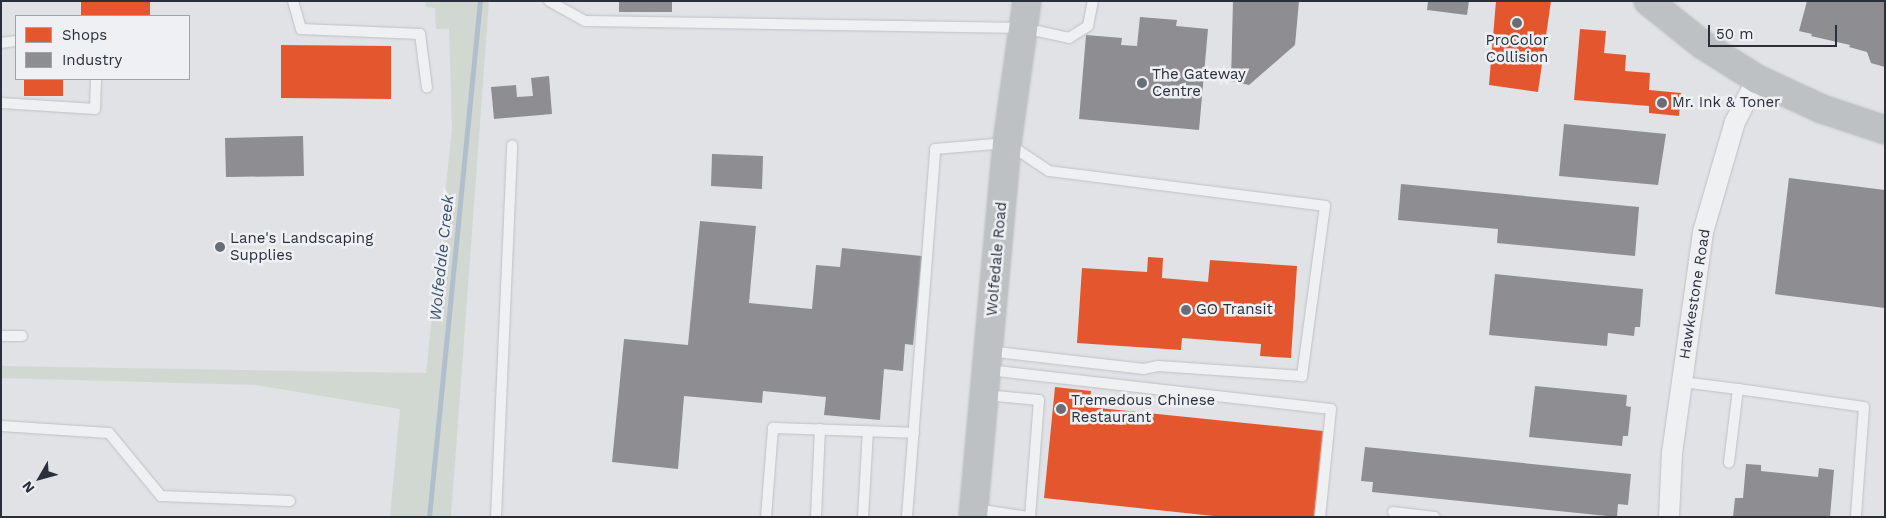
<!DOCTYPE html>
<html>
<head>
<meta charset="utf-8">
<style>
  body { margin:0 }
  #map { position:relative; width:1886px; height:518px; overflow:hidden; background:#e0e2e5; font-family:"Work Sans",sans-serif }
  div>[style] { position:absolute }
  .green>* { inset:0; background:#d1d8d1 }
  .shops>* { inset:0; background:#e4572e }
  .industry>* { inset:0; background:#8d8d92 }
  .stream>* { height:5px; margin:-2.5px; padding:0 2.5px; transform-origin:2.5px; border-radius:2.5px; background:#b1bfcc }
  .roads { filter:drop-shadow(0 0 1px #bec0c3) drop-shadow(0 0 1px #bec0c3) }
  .lane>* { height:10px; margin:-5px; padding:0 5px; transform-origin:5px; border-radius:5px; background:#eff0f2 }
  .street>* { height:20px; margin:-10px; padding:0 10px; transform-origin:10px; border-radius:10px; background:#eff0f2 }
  .secondary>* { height:28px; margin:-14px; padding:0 14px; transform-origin:14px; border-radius:14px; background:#bec1c4 }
  .dots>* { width:14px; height:14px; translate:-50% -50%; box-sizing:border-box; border:2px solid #eef0f4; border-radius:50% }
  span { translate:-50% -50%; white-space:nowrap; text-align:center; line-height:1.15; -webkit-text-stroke:5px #eef0f4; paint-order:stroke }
  .poi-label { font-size:15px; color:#29303b }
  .left { translate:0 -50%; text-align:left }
  .street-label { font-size:15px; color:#29303b }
  .water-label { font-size:16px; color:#38506a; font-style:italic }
  .frame { position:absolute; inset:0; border:2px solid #29303b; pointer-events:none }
  .legend { position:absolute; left:15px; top:15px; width:175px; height:65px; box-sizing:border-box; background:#eef0f4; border:1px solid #9fa3aa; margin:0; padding:6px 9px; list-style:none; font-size:15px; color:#29303b }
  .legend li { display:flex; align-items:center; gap:10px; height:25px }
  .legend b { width:25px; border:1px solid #9fa3aa }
  .north { position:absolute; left:15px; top:453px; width:50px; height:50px; -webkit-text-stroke:4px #eef0f4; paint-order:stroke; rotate:232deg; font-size:14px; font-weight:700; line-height:20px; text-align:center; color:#29303b }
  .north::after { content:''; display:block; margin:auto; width:18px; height:22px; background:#29303b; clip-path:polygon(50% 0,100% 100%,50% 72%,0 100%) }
  .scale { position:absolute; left:1708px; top:25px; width:129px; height:22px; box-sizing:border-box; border:2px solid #29303b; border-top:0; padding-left:6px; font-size:15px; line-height:18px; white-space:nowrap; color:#29303b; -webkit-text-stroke:4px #eef0f4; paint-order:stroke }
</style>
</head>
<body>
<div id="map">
  <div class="green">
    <i style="clip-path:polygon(425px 1px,489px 1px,451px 517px,390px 517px,400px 409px,256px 385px,1px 378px,1px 366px,426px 373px,452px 129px,449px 29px,436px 29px,435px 8px,426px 7px)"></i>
  </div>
  <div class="shops">
    <i style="clip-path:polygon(81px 1px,150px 1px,150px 16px,81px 16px)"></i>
    <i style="clip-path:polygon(1496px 1px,1551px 1px,1538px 92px,1489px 85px)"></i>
    <i style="clip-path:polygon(1580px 29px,1606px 31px,1604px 53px,1626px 55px,1625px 71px,1650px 73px,1649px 90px,1681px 93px,1679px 116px,1649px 113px,1649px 106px,1574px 100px)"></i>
    <i style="clip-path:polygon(281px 45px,391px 46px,391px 99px,281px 98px)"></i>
    <i style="clip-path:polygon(24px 79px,63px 79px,63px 96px,24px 96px)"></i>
    <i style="clip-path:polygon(1148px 257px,1163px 258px,1162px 278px,1208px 282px,1210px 260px,1297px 266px,1291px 358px,1260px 356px,1261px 344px,1182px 338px,1181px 350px,1077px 343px,1082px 268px,1147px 272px)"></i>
    <i style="clip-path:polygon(1055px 387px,1091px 391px,1089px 407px,1323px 431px,1314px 517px,1223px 517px,1044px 498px)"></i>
  </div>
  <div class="industry">
    <i style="clip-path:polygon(619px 1px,672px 1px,672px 12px,619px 12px)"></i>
    <i style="clip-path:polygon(1233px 1px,1299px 1px,1295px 45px,1249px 85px,1231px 81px)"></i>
    <i style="clip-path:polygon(1428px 1px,1469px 1px,1467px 15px,1427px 10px)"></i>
    <i style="clip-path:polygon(1807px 1px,1885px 1px,1885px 67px,1871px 63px,1867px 52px,1849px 47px,1850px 45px,1811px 36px,1812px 34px,1799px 31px)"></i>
    <i style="clip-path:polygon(1140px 17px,1177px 20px,1176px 26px,1208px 29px,1199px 130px,1079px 119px,1086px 35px,1122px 38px,1121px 45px,1137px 46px)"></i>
    <i style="clip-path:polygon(549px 76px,552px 114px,494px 119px,491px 87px,516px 85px,517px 97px,533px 96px,531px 78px)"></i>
    <i style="clip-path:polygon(1564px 124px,1666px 134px,1658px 185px,1559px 176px)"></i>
    <i style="clip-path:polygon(303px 136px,304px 176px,226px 177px,225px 138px)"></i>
    <i style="clip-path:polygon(712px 154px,763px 156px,762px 189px,711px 186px)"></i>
    <i style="clip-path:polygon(1789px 178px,1885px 190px,1885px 308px,1775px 294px)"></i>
    <i style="clip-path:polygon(1401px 184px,1639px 207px,1635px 256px,1497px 243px,1498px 229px,1398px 220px)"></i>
    <i style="clip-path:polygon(700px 221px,756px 226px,749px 303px,812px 309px,816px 265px,840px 267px,842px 248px,922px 256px,913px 345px,905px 344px,903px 371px,884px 369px,880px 420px,824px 415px,826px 397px,763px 391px,762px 403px,684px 396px,678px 469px,612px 462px,624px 339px,688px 345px)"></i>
    <i style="clip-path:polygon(1495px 274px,1643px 289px,1640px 327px,1635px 327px,1634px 336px,1608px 333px,1607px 346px,1489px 335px)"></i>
    <i style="clip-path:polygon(1535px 386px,1627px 395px,1626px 406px,1631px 407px,1628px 436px,1623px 436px,1622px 446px,1529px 437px)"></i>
    <i style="clip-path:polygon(1365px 447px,1631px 474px,1628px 505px,1618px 504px,1617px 517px,1372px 492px,1373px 482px,1361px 481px)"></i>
    <i style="clip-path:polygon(1746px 464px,1761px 465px,1761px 471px,1818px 477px,1819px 468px,1834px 470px,1830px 517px,1733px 517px,1735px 498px,1743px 498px)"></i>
  </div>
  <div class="stream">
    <i style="left:429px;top:517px;width:519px;rotate:-84.36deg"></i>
  </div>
  <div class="roads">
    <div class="lane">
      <i style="left:293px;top:1px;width:29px;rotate:74deg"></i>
      <i style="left:301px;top:29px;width:119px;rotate:2.4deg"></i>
      <i style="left:420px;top:34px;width:54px;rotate:82.6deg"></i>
      <i style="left:549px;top:1px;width:41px;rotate:29.1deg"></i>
      <i style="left:585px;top:21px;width:439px;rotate:0.9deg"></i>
      <i style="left:1024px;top:28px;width:46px;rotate:12.5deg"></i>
      <i style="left:1069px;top:38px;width:22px;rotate:-32deg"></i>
      <i style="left:1088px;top:26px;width:25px;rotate:-79deg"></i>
      <i style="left:1px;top:43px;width:15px;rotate:-8deg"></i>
      <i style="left:1px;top:103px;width:94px;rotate:3.7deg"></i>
      <i style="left:95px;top:109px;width:30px;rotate:-88deg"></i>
      <i style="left:1px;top:336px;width:21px"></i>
      <i style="left:988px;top:370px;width:345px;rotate:6.5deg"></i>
      <i style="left:1331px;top:409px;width:109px;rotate:95.8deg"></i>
      <i style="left:1682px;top:382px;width:56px;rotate:7.1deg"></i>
      <i style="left:1738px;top:389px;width:74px;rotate:97deg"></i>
      <i style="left:1738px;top:389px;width:127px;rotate:8.1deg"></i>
      <i style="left:1864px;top:407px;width:110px;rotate:94.2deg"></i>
      <i style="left:985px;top:395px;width:54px;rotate:5.3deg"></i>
      <i style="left:1039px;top:400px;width:117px;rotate:94.4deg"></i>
      <i style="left:1px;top:426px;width:108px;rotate:3.7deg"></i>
      <i style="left:109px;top:433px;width:82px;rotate:50.5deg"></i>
      <i style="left:161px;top:496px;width:129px;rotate:2.2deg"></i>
      <i style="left:976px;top:509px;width:52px;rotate:8.9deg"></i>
      <i style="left:1393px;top:512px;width:42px;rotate:6.8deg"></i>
      <i style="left:496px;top:517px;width:372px;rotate:-87.5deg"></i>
      <i style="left:766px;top:517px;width:89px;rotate:-85.5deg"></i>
      <i style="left:773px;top:428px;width:141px;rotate:2deg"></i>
      <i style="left:816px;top:517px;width:88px;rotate:-87.4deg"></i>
      <i style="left:863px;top:517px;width:86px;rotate:-86.7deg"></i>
      <i style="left:907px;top:517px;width:369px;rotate:-85.6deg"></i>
      <i style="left:935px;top:149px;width:72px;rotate:-4.8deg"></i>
      <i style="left:1007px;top:143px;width:50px;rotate:33.7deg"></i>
      <i style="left:1049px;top:171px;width:278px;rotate:7.2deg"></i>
      <i style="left:1325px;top:206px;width:172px;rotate:97.7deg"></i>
      <i style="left:1302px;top:376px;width:144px;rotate:-176deg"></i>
      <i style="left:1158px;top:366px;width:14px;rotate:168deg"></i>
      <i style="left:1144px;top:369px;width:157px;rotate:-173.4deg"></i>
    </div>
    <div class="street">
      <i style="left:1669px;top:517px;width:64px;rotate:-87.3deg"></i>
      <i style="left:1672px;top:453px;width:223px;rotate:-82deg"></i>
      <i style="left:1703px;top:232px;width:115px;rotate:-73.8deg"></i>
      <i style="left:1735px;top:122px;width:48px;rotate:-62.9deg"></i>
    </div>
    <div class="secondary">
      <i style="left:1648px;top:1px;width:70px;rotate:38.7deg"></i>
      <i style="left:1703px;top:45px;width:64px;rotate:32.2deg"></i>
      <i style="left:1757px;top:79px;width:72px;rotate:24.8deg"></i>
      <i style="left:1822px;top:109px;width:66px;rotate:18.4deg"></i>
      <i style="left:973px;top:517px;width:376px;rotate:-84.8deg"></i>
      <i style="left:1007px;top:143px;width:143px;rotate:-82deg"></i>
    </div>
  </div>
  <div class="dots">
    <i style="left:1517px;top:23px;background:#696e76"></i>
    <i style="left:1142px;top:83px;background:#696e76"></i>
    <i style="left:1662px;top:103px;background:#696e76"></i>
    <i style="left:220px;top:247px;background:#696e76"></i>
    <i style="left:1186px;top:310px;background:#696e76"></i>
    <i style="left:1061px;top:409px;background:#696e76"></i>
  </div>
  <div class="poi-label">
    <span style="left:1517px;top:49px">ProColor<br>Collision</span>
    <span class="left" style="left:1152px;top:83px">The Gateway<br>Centre</span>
    <span class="left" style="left:1672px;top:103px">Mr. Ink &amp; Toner</span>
    <span class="left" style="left:230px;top:247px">Lane's Landscaping<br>Supplies</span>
    <span class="left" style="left:1196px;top:310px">GO Transit</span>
    <span class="left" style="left:1071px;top:409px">Tremedous Chinese<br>Restaurant</span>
  </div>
  <div class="street-label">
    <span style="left:997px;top:259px;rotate:-85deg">Wolfedale Road</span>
    <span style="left:1695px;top:294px;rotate:-81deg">Hawkestone Road</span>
  </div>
  <div class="water-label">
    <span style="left:442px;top:258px;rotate:-84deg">Wolfedale Creek</span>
  </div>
  <div class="frame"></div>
  <ul class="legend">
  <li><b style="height:14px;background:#e4572e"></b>Shops</li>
  <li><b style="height:14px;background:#8d8d92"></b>Industry</li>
  </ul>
  <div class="north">N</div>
  <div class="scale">50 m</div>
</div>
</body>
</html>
